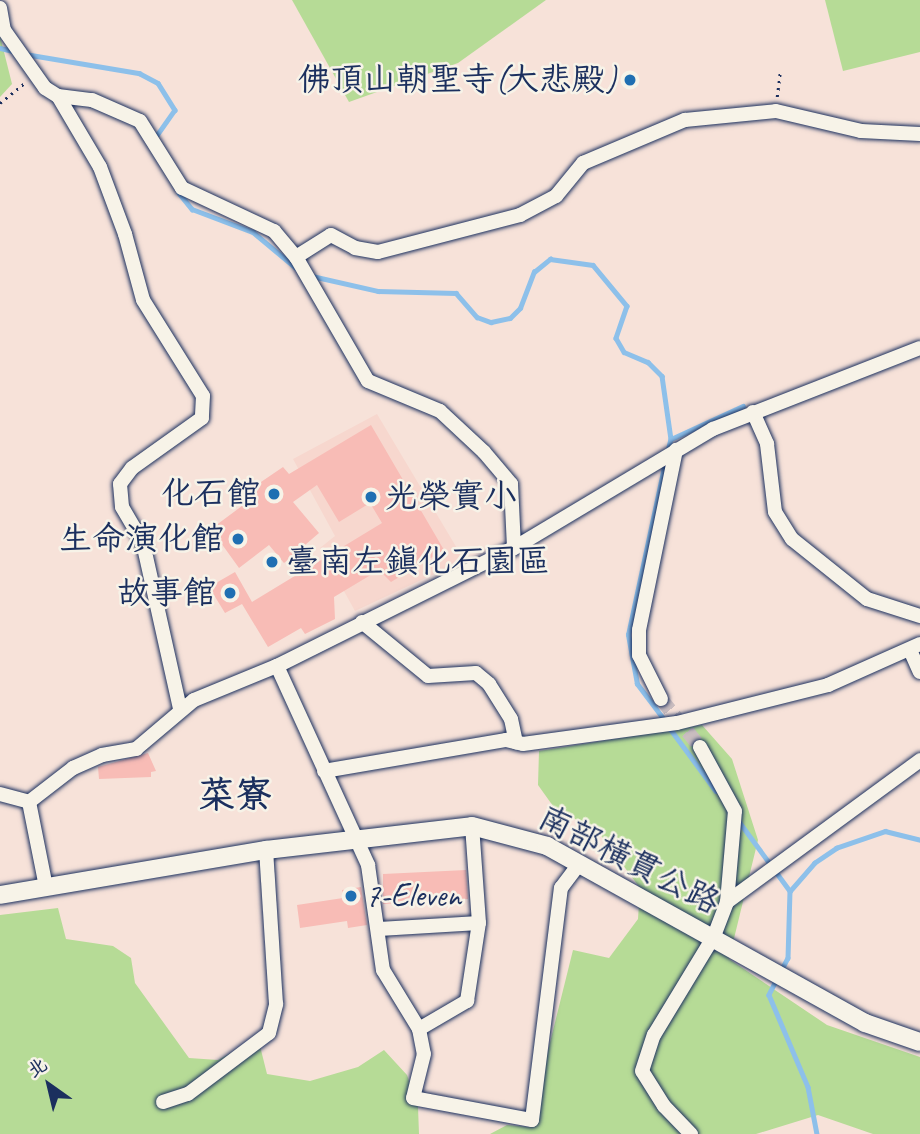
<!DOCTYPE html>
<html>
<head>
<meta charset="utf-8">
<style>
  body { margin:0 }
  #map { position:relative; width:920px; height:1134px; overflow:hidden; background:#f7e2d9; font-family:Caveat,"LXGW WenKai TC",sans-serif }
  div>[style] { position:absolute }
  .built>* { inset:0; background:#f7d7ce }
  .green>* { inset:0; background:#b6db96 }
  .stream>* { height:4.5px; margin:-2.25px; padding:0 2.25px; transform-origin:2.25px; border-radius:2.25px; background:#8dc0ea }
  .building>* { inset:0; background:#f8bcb6 }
  .minor-tunnel>* { height:14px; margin-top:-7px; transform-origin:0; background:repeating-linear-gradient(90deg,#cbbec0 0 14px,transparent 0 21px) }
  .path>* { height:2.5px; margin-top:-1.25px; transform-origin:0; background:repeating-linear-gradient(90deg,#1b2f5e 0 2px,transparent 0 7px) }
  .roads { filter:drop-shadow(0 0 2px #1b2f5e) drop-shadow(0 0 2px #1b2f5e) }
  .minor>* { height:14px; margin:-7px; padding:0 7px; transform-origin:7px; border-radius:7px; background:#f7f3e8 }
  .major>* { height:18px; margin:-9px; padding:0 9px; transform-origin:9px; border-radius:9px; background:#f7f3e8 }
  .dots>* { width:19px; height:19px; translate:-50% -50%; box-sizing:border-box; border:4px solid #f7f3e8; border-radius:50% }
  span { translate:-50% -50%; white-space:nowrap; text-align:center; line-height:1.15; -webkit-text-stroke:5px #f7f3e8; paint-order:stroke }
  .poi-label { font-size:33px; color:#1b2f5e }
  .right { translate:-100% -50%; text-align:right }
  .left { translate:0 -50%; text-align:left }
  .street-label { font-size:33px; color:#1b2f5e }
  .quarter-label { font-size:37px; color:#1b2f5e; font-weight:700 }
  .north { position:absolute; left:14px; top:1050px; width:70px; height:70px; -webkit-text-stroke:5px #f7f3e8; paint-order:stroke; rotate:326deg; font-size:19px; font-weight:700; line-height:28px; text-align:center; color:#1b2f5e }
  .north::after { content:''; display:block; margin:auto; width:24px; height:32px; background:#1b2f5e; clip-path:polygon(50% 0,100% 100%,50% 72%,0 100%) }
</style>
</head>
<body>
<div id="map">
  <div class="built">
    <i style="clip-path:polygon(377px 414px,464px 560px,355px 611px,320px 548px,335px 536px,293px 459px)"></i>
  </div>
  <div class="green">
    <i style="clip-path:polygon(292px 0,546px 0,458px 63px,349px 102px)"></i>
    <i style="clip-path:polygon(825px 0,920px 0,920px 52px,843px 71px)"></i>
    <i style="clip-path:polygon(0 36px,12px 84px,0 97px)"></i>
    <i style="clip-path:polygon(702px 725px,732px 759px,758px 840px,729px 959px,827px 1025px,920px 1057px,920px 1134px,873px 1134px,818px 1115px,756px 1134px,490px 1134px,507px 1125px,529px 1127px,573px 950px,609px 958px,638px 919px,640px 888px,599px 833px,553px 806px,538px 785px,539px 751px)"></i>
    <i style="clip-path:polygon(58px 908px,66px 939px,113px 946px,131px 958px,135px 983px,189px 1058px,218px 1060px,258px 1038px,267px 1074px,310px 1081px,358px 1067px,384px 1050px,407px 1075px,418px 1107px,419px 1134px,0 1134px,0 915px)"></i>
  </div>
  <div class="stream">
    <i style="left:0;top:48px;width:13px;rotate:13deg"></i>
    <i style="left:25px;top:54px;width:116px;rotate:9.5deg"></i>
    <i style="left:139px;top:73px;width:21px;rotate:28deg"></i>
    <i style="left:158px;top:83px;width:32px;rotate:58deg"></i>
    <i style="left:175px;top:110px;width:35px;rotate:125deg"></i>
    <i style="left:179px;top:193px;width:21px;rotate:51deg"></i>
    <i style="left:192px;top:209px;width:65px;rotate:20.7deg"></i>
    <i style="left:253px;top:232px;width:56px;rotate:39.9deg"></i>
    <i style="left:312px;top:276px;width:68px;rotate:12.8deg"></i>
    <i style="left:378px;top:291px;width:78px;rotate:1.5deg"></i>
    <i style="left:456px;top:293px;width:32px;rotate:49deg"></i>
    <i style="left:477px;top:317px;width:15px;rotate:20deg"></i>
    <i style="left:491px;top:322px;width:19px;rotate:-12deg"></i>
    <i style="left:510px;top:318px;width:14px;rotate:-45deg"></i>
    <i style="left:520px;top:308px;width:39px;rotate:-69deg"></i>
    <i style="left:534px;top:272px;width:21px;rotate:-39deg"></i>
    <i style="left:550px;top:259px;width:43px;rotate:7.9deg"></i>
    <i style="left:593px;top:265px;width:53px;rotate:50.3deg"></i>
    <i style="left:627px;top:306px;width:34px;rotate:109deg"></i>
    <i style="left:616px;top:338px;width:16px;rotate:60deg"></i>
    <i style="left:624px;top:352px;width:26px;rotate:23deg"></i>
    <i style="left:648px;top:362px;width:20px;rotate:45deg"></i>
    <i style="left:662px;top:376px;width:64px;rotate:81.9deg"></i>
    <i style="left:671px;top:439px;width:12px;rotate:104deg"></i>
    <i style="left:671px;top:439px;width:79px;rotate:-24.6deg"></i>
    <i style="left:664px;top:720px;width:45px;rotate:-126.9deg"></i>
    <i style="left:637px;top:684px;width:50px;rotate:-100.4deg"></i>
    <i style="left:628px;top:635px;width:176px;rotate:-77.9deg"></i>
    <i style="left:669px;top:727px;width:79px;rotate:53.7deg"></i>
    <i style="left:738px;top:820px;width:88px;rotate:53.8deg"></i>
    <i style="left:790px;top:891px;width:67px;rotate:91.7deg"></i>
    <i style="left:788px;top:958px;width:15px;rotate:118deg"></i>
    <i style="left:790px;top:891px;width:37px;rotate:-49deg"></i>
    <i style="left:814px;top:863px;width:27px;rotate:-34deg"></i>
    <i style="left:836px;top:848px;width:52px;rotate:-19.1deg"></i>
    <i style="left:885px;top:831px;width:36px;rotate:14deg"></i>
    <i style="left:777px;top:979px;width:18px;rotate:117deg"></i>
    <i style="left:769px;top:995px;width:100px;rotate:67deg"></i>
    <i style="left:808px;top:1087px;width:48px;rotate:79.2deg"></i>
  </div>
  <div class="building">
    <i style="clip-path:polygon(371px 425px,444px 550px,391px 582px,379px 570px,334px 597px,335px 619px,305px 634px,301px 628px,268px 647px,242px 604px,225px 613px,209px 587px,235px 572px,252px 602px,382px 523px,370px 503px,339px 522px,317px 485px,293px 502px,319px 533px,284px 563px,269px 545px,239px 568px,211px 529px,250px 500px,245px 493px,283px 467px,289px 474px)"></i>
    <i style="clip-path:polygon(148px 753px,156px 771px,151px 772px,151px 777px,99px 779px,98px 767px)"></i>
    <i style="clip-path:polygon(466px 870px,468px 899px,383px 904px,383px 874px)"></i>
    <i style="clip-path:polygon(361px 887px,367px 925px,348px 928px,347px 921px,300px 928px,297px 905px,343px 898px,342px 890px)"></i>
  </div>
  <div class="minor-tunnel">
    <i style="left:661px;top:699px;width:62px;rotate:50.9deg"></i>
  </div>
  <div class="path">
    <i style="left:777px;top:97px;width:25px;rotate:-83deg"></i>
    <i style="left:0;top:103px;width:33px;rotate:-39deg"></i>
  </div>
  <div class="roads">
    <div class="minor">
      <i style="left:0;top:8px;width:22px;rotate:80deg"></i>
      <i style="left:4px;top:30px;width:71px;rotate:54.7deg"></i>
      <i style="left:45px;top:88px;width:15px;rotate:32deg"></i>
      <i style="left:58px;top:96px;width:34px;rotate:7deg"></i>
      <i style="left:92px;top:100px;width:52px;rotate:23.6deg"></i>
      <i style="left:140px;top:121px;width:79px;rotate:57.9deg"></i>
      <i style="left:182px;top:188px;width:102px;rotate:25.1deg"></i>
      <i style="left:274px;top:231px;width:34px;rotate:50deg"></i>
      <i style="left:296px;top:257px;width:143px;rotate:59.9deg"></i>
      <i style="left:368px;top:381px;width:78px;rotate:22.6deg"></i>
      <i style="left:440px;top:411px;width:60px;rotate:43deg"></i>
      <i style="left:484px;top:452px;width:42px;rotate:49.8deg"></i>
      <i style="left:511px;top:484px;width:64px;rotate:87.3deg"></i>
      <i style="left:58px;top:96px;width:82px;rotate:59.4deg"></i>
      <i style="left:100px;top:167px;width:72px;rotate:69.5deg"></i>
      <i style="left:125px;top:234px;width:68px;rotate:74.7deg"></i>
      <i style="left:143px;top:300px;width:113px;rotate:58deg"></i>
      <i style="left:203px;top:396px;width:22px;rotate:93deg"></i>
      <i style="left:202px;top:418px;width:86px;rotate:144.5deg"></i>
      <i style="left:132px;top:468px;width:20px;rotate:127deg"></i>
      <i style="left:120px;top:484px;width:23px;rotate:85deg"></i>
      <i style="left:122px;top:507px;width:42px;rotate:59.7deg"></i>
      <i style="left:143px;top:543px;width:169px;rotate:77.4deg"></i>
      <i style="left:296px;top:257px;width:41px;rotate:-32.2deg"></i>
      <i style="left:331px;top:235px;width:27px;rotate:28deg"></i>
      <i style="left:355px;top:248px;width:23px;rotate:10deg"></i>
      <i style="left:378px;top:252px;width:147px;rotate:-14.6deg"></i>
      <i style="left:520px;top:215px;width:41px;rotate:-27.8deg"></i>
      <i style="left:556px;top:196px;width:43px;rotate:-50.7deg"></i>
      <i style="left:583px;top:163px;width:111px;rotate:-22.9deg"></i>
      <i style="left:685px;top:120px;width:91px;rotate:-5.6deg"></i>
      <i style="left:776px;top:111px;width:87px;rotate:13.2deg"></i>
      <i style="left:861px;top:131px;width:59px;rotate:2.9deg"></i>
      <i style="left:753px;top:412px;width:35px;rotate:66deg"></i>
      <i style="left:767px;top:444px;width:68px;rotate:83.3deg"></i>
      <i style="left:775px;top:512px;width:32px;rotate:58deg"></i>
      <i style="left:792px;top:539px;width:96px;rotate:38.7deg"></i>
      <i style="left:867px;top:599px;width:56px;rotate:17.8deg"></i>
      <i style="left:362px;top:622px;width:85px;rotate:39.3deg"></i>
      <i style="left:428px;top:676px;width:48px;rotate:-3.6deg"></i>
      <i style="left:476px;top:673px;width:17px;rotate:40deg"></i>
      <i style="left:489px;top:684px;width:41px;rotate:57.8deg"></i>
      <i style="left:511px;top:719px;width:24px;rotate:78deg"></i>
      <i style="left:910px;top:650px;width:24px;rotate:66deg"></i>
      <i style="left:277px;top:666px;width:219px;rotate:65.4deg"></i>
      <i style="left:368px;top:865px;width:106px;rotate:81.9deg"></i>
      <i style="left:383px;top:970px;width:69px;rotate:58.6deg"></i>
      <i style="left:419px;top:1029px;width:25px;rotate:79deg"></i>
      <i style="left:424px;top:1054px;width:45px;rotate:104deg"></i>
      <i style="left:413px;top:1098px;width:121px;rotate:10.5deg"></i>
      <i style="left:532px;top:1120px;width:234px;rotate:-82.9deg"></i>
      <i style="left:561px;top:888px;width:31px;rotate:-53deg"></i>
      <i style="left:661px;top:699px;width:49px;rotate:-116.6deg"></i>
      <i style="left:639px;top:655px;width:25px;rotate:-90deg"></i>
      <i style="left:639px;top:630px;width:184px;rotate:-78.4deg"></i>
      <i style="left:324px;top:771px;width:185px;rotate:-9.7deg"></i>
      <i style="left:506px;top:740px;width:17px;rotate:13deg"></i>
      <i style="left:523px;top:744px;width:155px;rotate:-7.8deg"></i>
      <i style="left:677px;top:723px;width:156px;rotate:-14.1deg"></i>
      <i style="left:828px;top:685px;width:101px;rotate:-24deg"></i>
      <i style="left:0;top:794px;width:30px;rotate:15deg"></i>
      <i style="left:46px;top:887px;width:87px;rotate:-101.3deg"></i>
      <i style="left:29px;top:802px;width:56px;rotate:-37.7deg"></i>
      <i style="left:73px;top:768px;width:32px;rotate:-24deg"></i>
      <i style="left:102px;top:755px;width:35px;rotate:-10deg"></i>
      <i style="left:136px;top:749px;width:76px;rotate:-40.2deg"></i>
      <i style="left:194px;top:700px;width:90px;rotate:-22.3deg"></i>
      <i style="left:277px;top:666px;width:265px;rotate:-26.5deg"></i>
      <i style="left:514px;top:548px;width:232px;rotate:-30.9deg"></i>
      <i style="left:713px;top:429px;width:222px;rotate:-21.4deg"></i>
      <i style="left:727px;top:902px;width:240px;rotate:-36.3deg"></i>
      <i style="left:379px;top:929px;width:100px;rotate:-3.4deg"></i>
      <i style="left:419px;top:1029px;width:56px;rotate:-30.3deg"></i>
      <i style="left:467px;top:1001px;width:79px;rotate:-81.3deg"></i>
      <i style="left:479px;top:923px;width:97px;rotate:-94.1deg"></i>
      <i style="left:163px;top:1102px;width:26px;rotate:-18deg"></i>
      <i style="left:188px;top:1094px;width:101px;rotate:-37deg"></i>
      <i style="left:269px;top:1033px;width:30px;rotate:-76deg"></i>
      <i style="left:276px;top:1004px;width:154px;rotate:-93.7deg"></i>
      <i style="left:691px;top:1134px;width:39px;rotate:-134deg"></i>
      <i style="left:664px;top:1106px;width:41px;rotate:-122.2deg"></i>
      <i style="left:642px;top:1071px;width:38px;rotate:-72deg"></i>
      <i style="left:654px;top:1035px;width:116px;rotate:-58.8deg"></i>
      <i style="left:714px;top:936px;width:36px;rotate:-69deg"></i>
      <i style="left:727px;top:902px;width:91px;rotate:-85deg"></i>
      <i style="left:735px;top:811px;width:73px;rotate:-118.7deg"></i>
    </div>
    <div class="major">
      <i style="left:0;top:895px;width:270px;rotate:-9.6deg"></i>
      <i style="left:266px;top:850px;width:207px;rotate:-6.6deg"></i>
      <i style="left:472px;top:826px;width:78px;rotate:14.9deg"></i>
      <i style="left:547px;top:846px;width:364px;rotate:29.1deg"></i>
      <i style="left:865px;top:1023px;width:58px;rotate:19.1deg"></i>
    </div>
  </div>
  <div class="dots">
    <i style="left:630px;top:80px;background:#1f6fb2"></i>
    <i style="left:274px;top:494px;background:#1f6fb2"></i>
    <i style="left:371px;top:497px;background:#1f6fb2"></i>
    <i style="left:238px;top:539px;background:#1f6fb2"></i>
    <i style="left:272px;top:562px;background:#1f6fb2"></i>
    <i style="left:230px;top:593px;background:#1f6fb2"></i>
    <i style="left:351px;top:896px;background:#1f6fb2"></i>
  </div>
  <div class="poi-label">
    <span class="right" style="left:616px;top:80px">佛頂山朝聖寺(大悲殿)</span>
    <span class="right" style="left:260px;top:494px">化石館</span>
    <span class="left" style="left:385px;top:497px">光榮實小</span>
    <span class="right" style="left:224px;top:539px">生命演化館</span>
    <span class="left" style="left:286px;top:562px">臺南左鎮化石園區</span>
    <span class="right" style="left:216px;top:593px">故事館</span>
    <span class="left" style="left:365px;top:896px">7-Eleven</span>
  </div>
  <div class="street-label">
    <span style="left:629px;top:860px;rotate:27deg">南部橫貫公路</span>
  </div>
  <div class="quarter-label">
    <span style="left:235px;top:795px">菜寮</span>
  </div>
  <div class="north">北</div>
</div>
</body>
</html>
